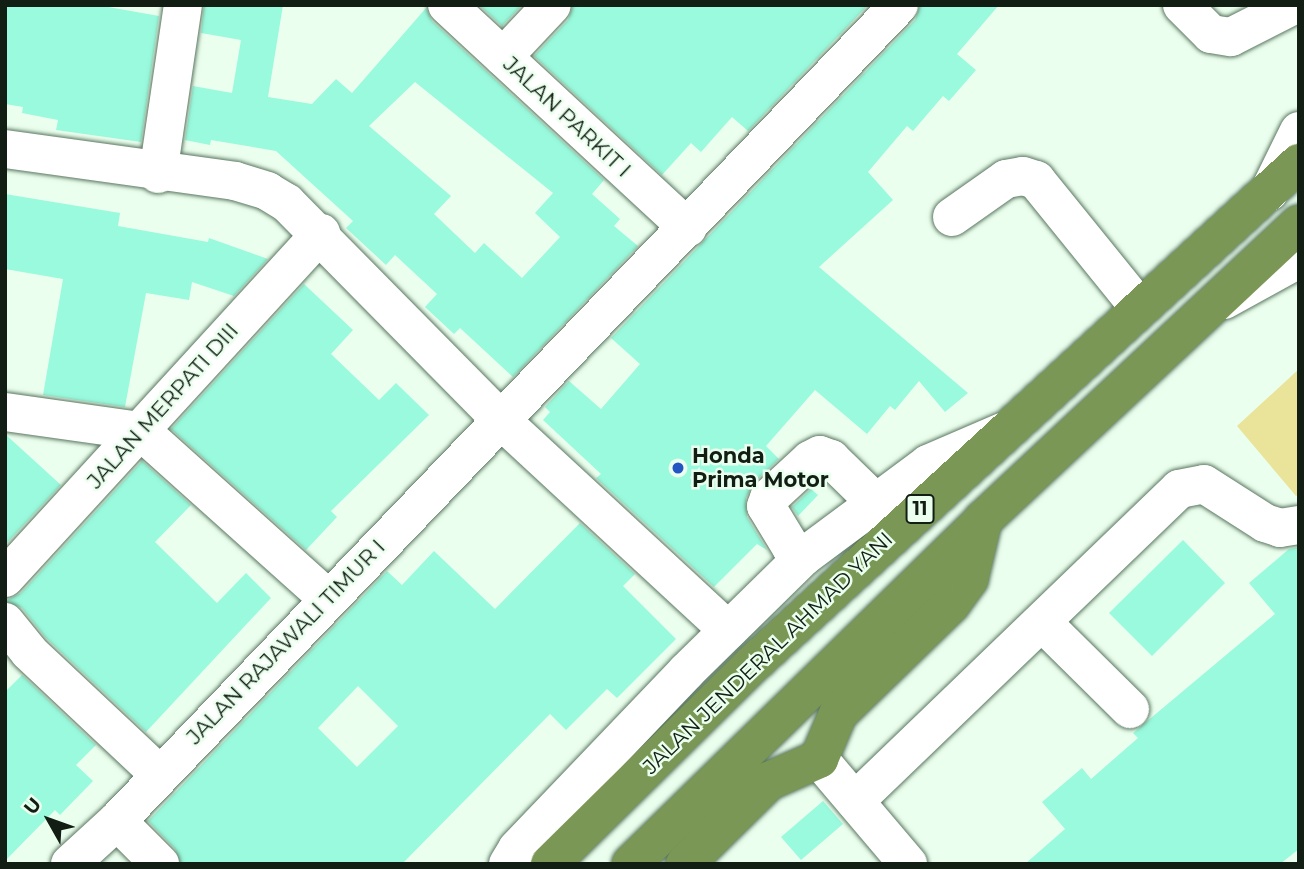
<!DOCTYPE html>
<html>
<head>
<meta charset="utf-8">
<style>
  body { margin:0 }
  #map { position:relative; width:1304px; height:869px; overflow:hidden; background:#ebffee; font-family:Montserrat,sans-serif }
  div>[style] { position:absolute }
  .green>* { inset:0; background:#e9e499 }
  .building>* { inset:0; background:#9afadd }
  .roads { filter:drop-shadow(0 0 2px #5a7760) drop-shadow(0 0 2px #5a7760) }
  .minor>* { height:38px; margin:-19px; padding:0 19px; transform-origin:19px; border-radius:19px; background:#fff }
  .highway>* { height:38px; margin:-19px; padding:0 19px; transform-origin:19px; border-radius:19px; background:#7b9756 }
  .dots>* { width:19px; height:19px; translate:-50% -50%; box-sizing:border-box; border:4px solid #ebffee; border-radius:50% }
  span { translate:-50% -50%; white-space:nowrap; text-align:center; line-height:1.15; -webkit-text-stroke:5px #ebffee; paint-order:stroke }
  .shield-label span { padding:2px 5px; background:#ebffee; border:2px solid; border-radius:5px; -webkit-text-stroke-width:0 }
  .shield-label { font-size:19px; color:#121d14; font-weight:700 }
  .street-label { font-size:21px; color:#121d14 }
  .poi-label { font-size:21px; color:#121d14; font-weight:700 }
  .left { translate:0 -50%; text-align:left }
  .frame { position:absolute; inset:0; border:7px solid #121d14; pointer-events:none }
  .north { position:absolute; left:14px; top:785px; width:70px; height:70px; -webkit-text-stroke:5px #ebffee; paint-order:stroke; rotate:310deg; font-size:19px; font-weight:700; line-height:28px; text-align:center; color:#121d14 }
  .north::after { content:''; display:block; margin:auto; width:24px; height:32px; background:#121d14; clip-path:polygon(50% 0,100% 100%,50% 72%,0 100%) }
</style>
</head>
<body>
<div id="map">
  <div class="green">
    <i style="clip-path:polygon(1299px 369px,1299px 494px,1296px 496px,1237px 426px)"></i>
  </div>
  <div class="building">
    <i style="clip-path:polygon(5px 5px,97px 5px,159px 16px,141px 142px,56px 130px,58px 120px,22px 113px,23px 107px,5px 104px)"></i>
    <i style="clip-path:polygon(evenodd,204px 5px,283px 5px,268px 97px,312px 104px,336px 79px,352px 93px,426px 8px,432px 21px,604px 180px,592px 194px,620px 219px,614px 226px,638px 246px,513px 377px,460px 328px,454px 334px,425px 307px,437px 294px,395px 255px,386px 265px,346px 228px,353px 221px,276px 151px,211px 140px,210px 145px,185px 140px,193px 86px,232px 93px,241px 40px,201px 33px,204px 5px,415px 82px,553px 193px,535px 213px,560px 237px,522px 278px,484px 243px,475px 253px,434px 214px,451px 196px,369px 126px,415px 82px)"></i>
    <i style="clip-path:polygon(479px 5px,522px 5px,502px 26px)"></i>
    <i style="clip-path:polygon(573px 5px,868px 5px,748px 131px,732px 117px,701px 152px,691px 143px,662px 175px,534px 56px,568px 20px)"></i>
    <i style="clip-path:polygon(920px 5px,999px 5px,957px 54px,976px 70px,949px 101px,943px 96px,913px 131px,907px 126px,868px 172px,893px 200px,819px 267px,968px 393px,945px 412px,919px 381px,895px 410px,890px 406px,867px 434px,815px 390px,766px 446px,779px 459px,754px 482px,746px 498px,747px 517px,767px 550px,757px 544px,714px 587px,596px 478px,601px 474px,543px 420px,550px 412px,545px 407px,569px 381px,601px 409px,640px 364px,611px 338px,915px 20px)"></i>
    <i style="clip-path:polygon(5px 194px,120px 213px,118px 226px,208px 242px,209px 238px,268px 259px,234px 296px,192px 282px,189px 300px,146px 293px,125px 407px,43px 395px,63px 279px,5px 269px)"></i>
    <i style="clip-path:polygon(304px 284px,353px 330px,331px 354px,379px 400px,396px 383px,429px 415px,331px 511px,337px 517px,306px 550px,171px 429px)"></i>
    <i style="clip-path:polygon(5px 434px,61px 485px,5px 545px)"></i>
    <i style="clip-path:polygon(142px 461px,191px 505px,155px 542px,217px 603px,246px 573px,271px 598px,146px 732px,45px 637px,22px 608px,5px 601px,21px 593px)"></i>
    <i style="clip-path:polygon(811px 489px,818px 495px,798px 516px,792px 507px)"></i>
    <i style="clip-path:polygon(evenodd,580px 523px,635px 574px,623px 586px,676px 639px,617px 698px,607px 689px,566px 730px,550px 714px,402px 864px,181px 864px,175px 849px,148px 821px,387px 571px,402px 585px,434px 551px,495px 609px,580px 523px,358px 686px,398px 726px,357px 767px,318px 728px,358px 686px)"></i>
    <i style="clip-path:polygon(1183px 540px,1225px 583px,1152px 656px,1109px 613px)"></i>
    <i style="clip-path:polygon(1299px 547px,1299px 849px,1280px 864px,1025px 864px,1065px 829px,1042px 802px,1082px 768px,1091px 779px,1138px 738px,1133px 733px,1275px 614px,1249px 583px,1289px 549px)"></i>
    <i style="clip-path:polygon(22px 675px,96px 745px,76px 765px,93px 781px,60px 815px,55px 810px,5px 861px,5px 692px)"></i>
    <i style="clip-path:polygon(823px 801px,843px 824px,801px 860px,781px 837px)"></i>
  </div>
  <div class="roads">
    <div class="minor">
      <i style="left:447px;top:5px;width:328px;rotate:42.8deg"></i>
      <i style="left:1182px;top:5px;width:41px;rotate:45deg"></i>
      <i style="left:1211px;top:34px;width:20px;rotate:9deg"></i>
      <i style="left:1231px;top:37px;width:71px;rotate:-26.9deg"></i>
      <i style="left:503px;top:57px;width:71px;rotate:-46.7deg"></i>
      <i style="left:5px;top:149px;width:232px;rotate:7.9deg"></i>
      <i style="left:235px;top:181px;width:34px;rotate:17deg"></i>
      <i style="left:267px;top:191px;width:23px;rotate:31deg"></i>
      <i style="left:287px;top:203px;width:306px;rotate:45.4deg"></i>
      <i style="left:502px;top:421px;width:308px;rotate:42.8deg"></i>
      <i style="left:158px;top:174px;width:171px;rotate:-81.6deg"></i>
      <i style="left:1269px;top:192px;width:68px;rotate:-63.8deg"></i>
      <i style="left:952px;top:217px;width:66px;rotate:-35.1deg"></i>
      <i style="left:1006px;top:179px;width:17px;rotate:-10deg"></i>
      <i style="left:1023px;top:176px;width:14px;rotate:17deg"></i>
      <i style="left:1036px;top:180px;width:164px;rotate:51deg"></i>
      <i style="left:1224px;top:300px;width:85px;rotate:-28.7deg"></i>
      <i style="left:5px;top:412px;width:137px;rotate:8deg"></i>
      <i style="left:141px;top:431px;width:251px;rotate:41.9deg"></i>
      <i style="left:803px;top:557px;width:14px;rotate:-144deg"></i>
      <i style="left:792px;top:549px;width:50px;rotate:-121.2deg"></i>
      <i style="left:766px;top:506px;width:9px;rotate:-69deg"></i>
      <i style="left:769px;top:498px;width:56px;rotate:-42.8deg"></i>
      <i style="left:810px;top:460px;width:11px;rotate:-27deg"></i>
      <i style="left:820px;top:455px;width:12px;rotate:20deg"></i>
      <i style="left:831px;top:459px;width:60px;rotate:44.3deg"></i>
      <i style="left:5px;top:578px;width:468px;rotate:-47.5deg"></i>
      <i style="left:5px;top:622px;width:38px;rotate:51deg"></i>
      <i style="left:29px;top:652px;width:178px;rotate:43.2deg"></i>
      <i style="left:1044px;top:624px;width:121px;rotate:44.7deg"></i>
      <i style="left:819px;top:759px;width:138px;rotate:49.7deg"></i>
      <i style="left:855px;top:801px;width:450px;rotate:-43.9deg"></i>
      <i style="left:1179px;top:489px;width:25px;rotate:-11deg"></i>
      <i style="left:1204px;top:484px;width:72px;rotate:32.6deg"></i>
      <i style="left:1265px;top:523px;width:16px;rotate:18deg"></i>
      <i style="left:1280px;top:528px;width:19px;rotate:-9deg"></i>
      <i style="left:117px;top:821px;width:61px;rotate:45deg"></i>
      <i style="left:70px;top:864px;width:64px;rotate:-42.5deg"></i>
      <i style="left:117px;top:821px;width:1130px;rotate:-46.22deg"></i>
      <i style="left:508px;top:864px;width:17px;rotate:-59deg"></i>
      <i style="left:517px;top:849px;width:246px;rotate:-46.3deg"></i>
      <i style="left:687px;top:671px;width:163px;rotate:-44.5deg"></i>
      <i style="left:803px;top:557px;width:156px;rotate:-36.6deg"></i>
      <i style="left:928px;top:464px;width:81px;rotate:-23.4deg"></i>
    </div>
    <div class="highway">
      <i style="left:550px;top:864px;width:286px;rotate:-44.6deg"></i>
      <i style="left:754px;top:663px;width:740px;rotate:-42.53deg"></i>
      <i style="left:631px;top:864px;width:492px;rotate:-44.3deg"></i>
      <i style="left:983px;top:520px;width:433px;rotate:-43.1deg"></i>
      <i style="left:685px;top:864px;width:118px;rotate:-44.7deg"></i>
      <i style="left:769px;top:781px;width:55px;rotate:-23.7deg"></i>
      <i style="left:819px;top:759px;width:49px;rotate:-67.1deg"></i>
      <i style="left:838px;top:714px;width:158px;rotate:-44.2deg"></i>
      <i style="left:951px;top:604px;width:31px;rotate:-54deg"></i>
      <i style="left:969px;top:579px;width:61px;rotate:-76.7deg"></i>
    </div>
  </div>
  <div class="dots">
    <i style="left:678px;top:468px;background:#2356c3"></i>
  </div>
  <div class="shield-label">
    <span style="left:920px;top:509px">11</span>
  </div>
  <div class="street-label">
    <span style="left:567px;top:117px;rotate:43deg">JALAN PARKIT I</span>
    <span style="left:163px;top:406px;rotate:-48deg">JALAN MERPATI DIII</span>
    <span style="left:286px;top:642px;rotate:-46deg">JALAN RAJAWALI TIMUR I</span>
    <span style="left:768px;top:653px;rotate:-44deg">JALAN JENDERAL AHMAD YANI</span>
  </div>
  <div class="poi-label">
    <span class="left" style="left:692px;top:468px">Honda<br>Prima Motor</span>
  </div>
  <div class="frame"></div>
  <div class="north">U</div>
</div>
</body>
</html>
